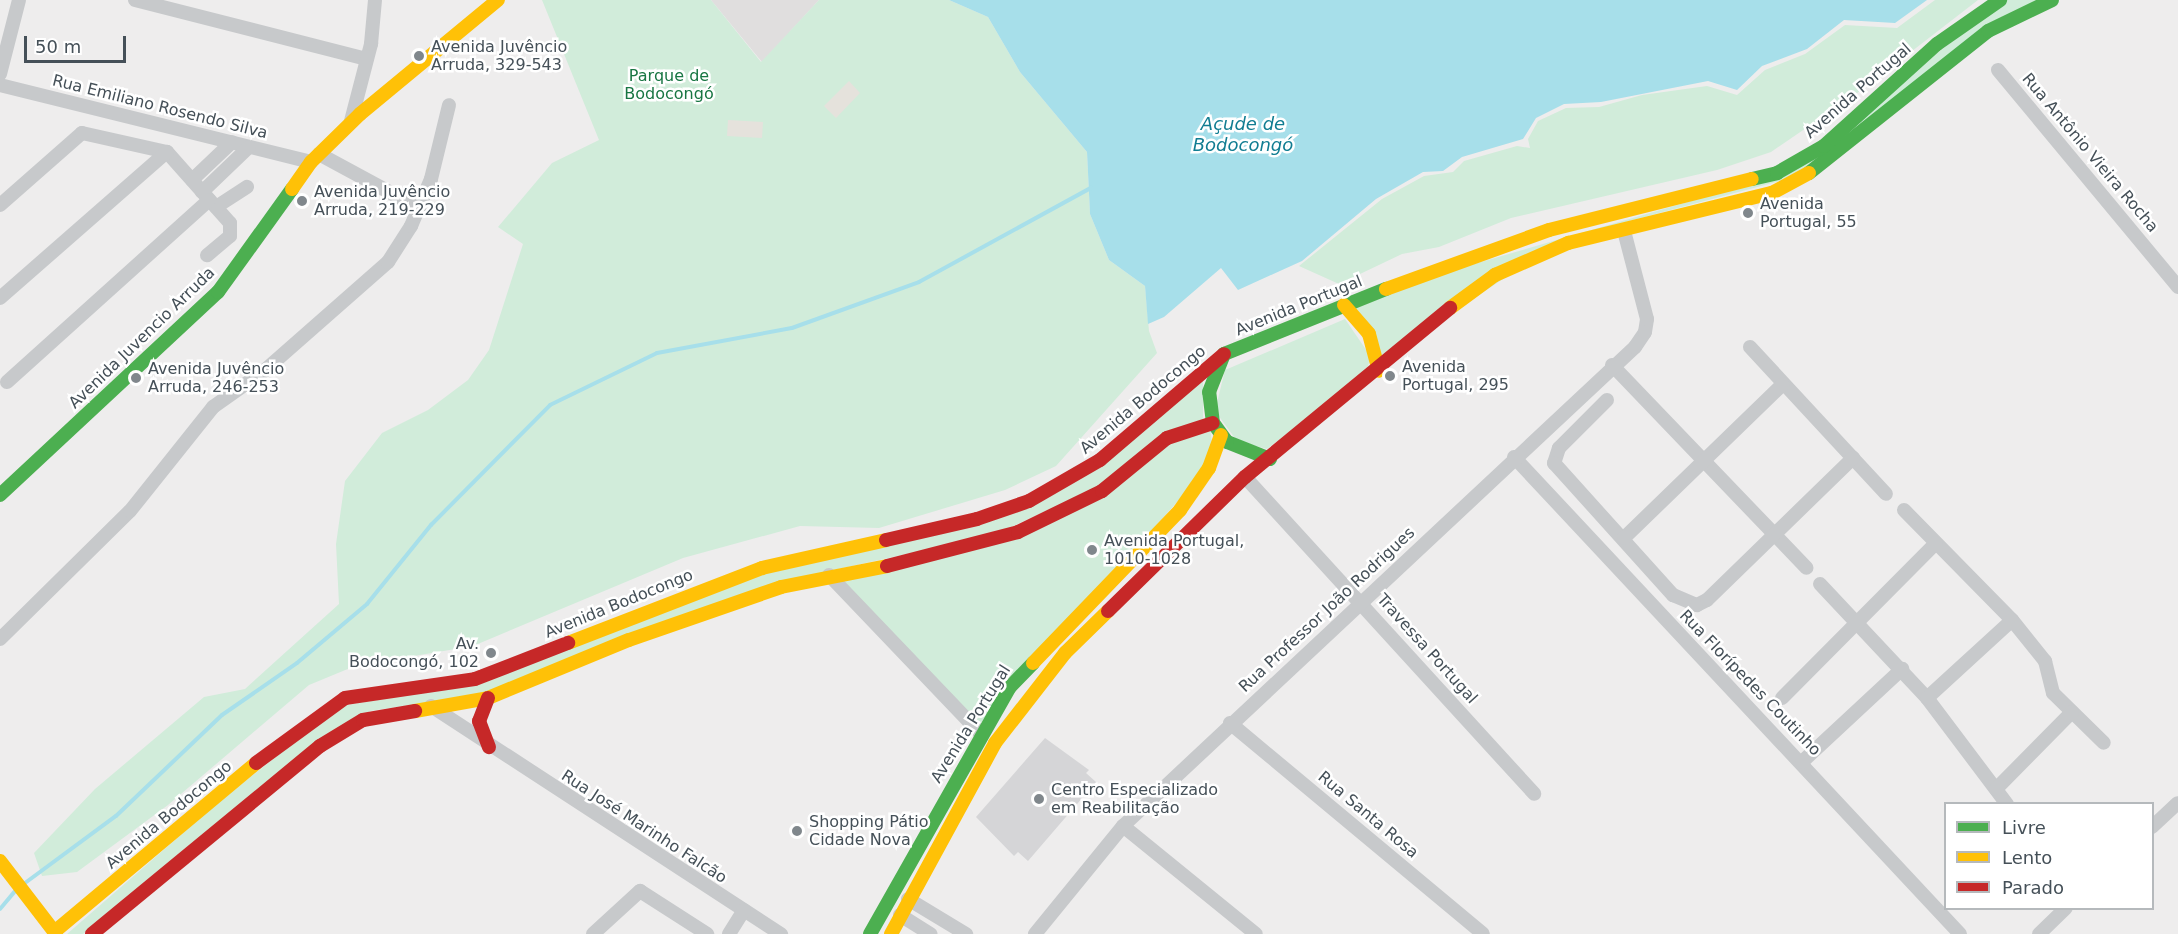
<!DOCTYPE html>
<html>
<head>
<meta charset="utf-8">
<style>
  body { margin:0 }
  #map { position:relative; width:2178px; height:934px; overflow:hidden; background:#eeeded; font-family:"DejaVu Sans",sans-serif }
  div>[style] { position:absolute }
  .education>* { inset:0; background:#e0dede }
  .green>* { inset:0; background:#d1ecda }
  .sand>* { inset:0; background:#e5e2dc }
  .water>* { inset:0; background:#a7dfea }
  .stream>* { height:4px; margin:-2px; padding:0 2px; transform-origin:2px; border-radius:2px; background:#a7dfea }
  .building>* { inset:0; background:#d5d5d7 }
  .street>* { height:14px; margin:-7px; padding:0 7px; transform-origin:7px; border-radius:7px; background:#c7c9cb }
  .fast>* { height:14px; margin:-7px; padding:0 7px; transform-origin:7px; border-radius:7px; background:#4caf50 }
  .slow>* { height:14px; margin:-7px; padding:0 7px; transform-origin:7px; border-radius:7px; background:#ffc107 }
  .jam>* { height:14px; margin:-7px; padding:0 7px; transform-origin:7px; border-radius:7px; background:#c62828 }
  .dots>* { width:16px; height:16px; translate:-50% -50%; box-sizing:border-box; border:3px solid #fff; border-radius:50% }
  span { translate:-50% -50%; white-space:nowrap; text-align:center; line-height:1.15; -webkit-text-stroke:5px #fff; paint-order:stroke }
  .poi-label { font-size:16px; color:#455058 }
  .left { translate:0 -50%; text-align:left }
  .right { translate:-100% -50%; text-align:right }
  .park-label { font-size:16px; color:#197643 }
  .street-label { font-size:16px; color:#455058 }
  .water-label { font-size:18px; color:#117d92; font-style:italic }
  .legend { position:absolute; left:1944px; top:802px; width:210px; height:108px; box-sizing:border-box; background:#fff; border:2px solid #b5b9bc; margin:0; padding:8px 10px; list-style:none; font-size:18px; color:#455058 }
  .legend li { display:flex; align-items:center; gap:12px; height:30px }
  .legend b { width:30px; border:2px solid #b5b9bc }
  .scale { position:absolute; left:24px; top:36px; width:102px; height:27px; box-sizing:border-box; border:3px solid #455058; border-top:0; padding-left:8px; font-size:18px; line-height:21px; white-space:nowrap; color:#455058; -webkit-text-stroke:4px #fff; paint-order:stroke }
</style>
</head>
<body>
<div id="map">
  <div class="education">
    <i style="clip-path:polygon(711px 0,819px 0,762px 62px)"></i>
  </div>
  <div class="green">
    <i style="clip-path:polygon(542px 0,711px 0,761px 62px,819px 0,949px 0,988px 17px,1020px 72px,1087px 152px,1090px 214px,1109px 260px,1145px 286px,1149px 331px,1157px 353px,1056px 466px,1005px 490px,879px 528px,800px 526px,683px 558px,473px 646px,355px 666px,309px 685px,168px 805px,77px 872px,42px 876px,34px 853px,95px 789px,204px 697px,245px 689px,339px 604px,336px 544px,345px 481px,382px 433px,428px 410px,468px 380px,489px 350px,523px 244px,498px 227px,552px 163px,599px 140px)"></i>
    <i style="clip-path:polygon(1935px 0,1978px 0,1863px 89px,1771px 152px,1717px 170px,1511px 218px,1439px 247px,1402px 254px,1339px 284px,1299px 266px,1382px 199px,1424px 176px,1453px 172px,1464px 161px,1517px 146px,1530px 148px,1528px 139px,1538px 121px,1566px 108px,1599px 107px,1642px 95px,1707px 86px,1737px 95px,1765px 70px,1805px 54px,1845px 25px,1897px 28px)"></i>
    <i style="clip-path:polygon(2007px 0,2041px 0,1795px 177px,1565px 238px,1381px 360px,1352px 308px,1443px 273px,1774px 177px)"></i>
    <i style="clip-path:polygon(1345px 319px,1371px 357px,1366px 372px,1267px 449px,1237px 441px,1215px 411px,1225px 370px)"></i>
    <i style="clip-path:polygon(1203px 380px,1203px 419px,1102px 485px,994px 535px,806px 576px,486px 694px,370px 711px,83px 934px,67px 934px,221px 800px,341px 706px,408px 695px,767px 571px,1028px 508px)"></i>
    <i style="clip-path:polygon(1210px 428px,1213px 451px,1193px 484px,978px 726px,839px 580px,1028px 533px,1168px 441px)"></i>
  </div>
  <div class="sand">
    <i style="clip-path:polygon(849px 81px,860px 93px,836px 118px,824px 106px)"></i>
    <i style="clip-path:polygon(728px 120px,763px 122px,762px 138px,727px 136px)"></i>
  </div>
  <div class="water">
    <i style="clip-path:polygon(949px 0,1927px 0,1895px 23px,1844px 20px,1807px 49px,1762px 66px,1737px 90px,1708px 81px,1601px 102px,1564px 104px,1536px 118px,1523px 139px,1462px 157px,1443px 171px,1423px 172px,1376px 199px,1302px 261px,1238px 290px,1221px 268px,1164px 317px,1148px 324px,1145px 286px,1109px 260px,1090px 214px,1087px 152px,1020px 72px,988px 17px)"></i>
  </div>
  <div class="stream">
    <i style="left:25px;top:883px;width:113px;rotate:-36.4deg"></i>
    <i style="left:116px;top:816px;width:146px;rotate:-43.6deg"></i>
    <i style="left:222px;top:715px;width:91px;rotate:-34.7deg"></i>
    <i style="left:297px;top:663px;width:92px;rotate:-40.1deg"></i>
    <i style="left:367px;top:604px;width:102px;rotate:-51deg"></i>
    <i style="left:431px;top:525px;width:169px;rotate:-45.2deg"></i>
    <i style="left:550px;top:405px;width:119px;rotate:-25.9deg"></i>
    <i style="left:657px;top:353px;width:137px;rotate:-10.5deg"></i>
    <i style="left:792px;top:328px;width:135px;rotate:-19.9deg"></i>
    <i style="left:919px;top:282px;width:196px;rotate:-28.7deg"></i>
    <i style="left:0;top:909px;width:23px;rotate:-50deg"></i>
  </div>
  <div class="building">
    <i style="clip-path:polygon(1045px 738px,1089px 770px,1086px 773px,1096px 782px,1028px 861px,1018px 852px,1014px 856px,976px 817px)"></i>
  </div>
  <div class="street">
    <i style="left:135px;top:0;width:239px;rotate:14.3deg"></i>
    <i style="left:1998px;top:70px;width:282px;rotate:50.3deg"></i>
    <i style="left:0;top:74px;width:76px;rotate:-75.6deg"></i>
    <i style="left:0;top:85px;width:320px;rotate:13.9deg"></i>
    <i style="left:351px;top:121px;width:80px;rotate:-75.4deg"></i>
    <i style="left:371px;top:44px;width:44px;rotate:-84.8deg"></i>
    <i style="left:319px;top:154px;width:114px;rotate:28.4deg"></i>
    <i style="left:192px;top:180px;width:55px;rotate:-43.5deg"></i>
    <i style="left:202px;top:192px;width:65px;rotate:-43.8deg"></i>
    <i style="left:0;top:205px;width:109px;rotate:-41.3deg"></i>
    <i style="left:82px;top:133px;width:87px;rotate:12.6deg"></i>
    <i style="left:167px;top:152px;width:95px;rotate:48.4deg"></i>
    <i style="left:230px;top:223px;width:13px;rotate:90deg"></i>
    <i style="left:230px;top:236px;width:30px;rotate:140deg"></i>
    <i style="left:216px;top:207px;width:37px;rotate:-33deg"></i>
    <i style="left:0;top:298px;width:222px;rotate:-41.2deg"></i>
    <i style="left:1750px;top:347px;width:200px;rotate:47.2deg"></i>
    <i style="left:1612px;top:365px;width:281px;rotate:46.2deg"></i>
    <i style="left:7px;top:382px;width:272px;rotate:-42deg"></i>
    <i style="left:1607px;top:400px;width:68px;rotate:135deg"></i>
    <i style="left:1559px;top:448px;width:16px;rotate:108deg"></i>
    <i style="left:1554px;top:463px;width:178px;rotate:48deg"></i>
    <i style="left:1673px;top:595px;width:26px;rotate:23deg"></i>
    <i style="left:1697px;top:605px;width:11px;rotate:-27deg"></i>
    <i style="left:1707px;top:600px;width:204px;rotate:-44.2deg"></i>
    <i style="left:1514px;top:457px;width:653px;rotate:46.92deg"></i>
    <i style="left:1245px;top:477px;width:429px;rotate:47.6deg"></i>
    <i style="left:1904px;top:510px;width:154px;rotate:45.5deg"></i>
    <i style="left:2012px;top:620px;width:53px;rotate:51.2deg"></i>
    <i style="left:2045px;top:661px;width:33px;rotate:76deg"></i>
    <i style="left:2053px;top:693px;width:71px;rotate:44.4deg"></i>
    <i style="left:1624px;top:538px;width:221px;rotate:-44.1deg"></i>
    <i style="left:829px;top:575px;width:220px;rotate:46.3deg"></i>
    <i style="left:1820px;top:584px;width:156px;rotate:46.8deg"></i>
    <i style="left:1927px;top:698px;width:133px;rotate:53deg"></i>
    <i style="left:0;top:639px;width:182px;rotate:-44.6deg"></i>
    <i style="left:130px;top:511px;width:133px;rotate:-51.4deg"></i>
    <i style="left:213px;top:407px;width:62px;rotate:-35.2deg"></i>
    <i style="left:264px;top:371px;width:165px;rotate:-41.3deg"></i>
    <i style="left:388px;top:262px;width:43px;rotate:-57.4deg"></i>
    <i style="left:411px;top:226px;width:51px;rotate:-66.9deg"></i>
    <i style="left:431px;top:179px;width:76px;rotate:-76.3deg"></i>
    <i style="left:1782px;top:698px;width:218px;rotate:-45.2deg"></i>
    <i style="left:1927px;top:698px;width:115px;rotate:-42.5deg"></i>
    <i style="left:431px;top:706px;width:418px;rotate:33.1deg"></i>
    <i style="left:1230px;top:723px;width:329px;rotate:39.8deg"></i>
    <i style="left:1802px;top:762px;width:137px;rotate:-42.9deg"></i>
    <i style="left:1996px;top:789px;width:108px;rotate:-45.4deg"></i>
    <i style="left:1123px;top:826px;width:171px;rotate:39.1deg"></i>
    <i style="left:2152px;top:827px;width:35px;rotate:-43deg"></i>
    <i style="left:908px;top:899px;width:68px;rotate:31.1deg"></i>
    <i style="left:900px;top:915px;width:36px;rotate:32deg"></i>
    <i style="left:593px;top:934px;width:64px;rotate:-42.5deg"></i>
    <i style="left:640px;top:891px;width:80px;rotate:32.7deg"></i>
    <i style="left:729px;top:934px;width:28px;rotate:-58deg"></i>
    <i style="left:1035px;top:934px;width:139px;rotate:-50.8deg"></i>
    <i style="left:1123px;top:826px;width:701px;rotate:-43.09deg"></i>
    <i style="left:1635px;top:347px;width:18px;rotate:-56deg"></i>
    <i style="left:1645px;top:332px;width:13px;rotate:-81deg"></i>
    <i style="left:1647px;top:319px;width:91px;rotate:-104.6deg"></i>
    <i style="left:2039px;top:934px;width:37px;rotate:-44deg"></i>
  </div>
  <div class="fast">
    <i style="left:1809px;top:173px;width:228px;rotate:-38.4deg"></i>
    <i style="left:1988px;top:31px;width:71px;rotate:-25.8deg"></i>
    <i style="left:1752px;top:179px;width:26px;rotate:-13deg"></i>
    <i style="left:1777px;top:173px;width:54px;rotate:-29.9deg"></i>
    <i style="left:1824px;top:146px;width:152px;rotate:-42.1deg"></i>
    <i style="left:1937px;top:44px;width:77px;rotate:-34.9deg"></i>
    <i style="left:1270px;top:459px;width:46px;rotate:-158.4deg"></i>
    <i style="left:1227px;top:442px;width:24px;rotate:-126deg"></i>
    <i style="left:1213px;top:423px;width:31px;rotate:-97deg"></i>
    <i style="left:1209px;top:392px;width:41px;rotate:-68.5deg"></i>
    <i style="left:1224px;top:354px;width:175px;rotate:-21.9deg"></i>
    <i style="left:0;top:495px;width:298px;rotate:-43deg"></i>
    <i style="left:218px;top:292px;width:127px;rotate:-54.3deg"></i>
    <i style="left:870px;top:934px;width:283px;rotate:-60.5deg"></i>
    <i style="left:1009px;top:688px;width:35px;rotate:-46deg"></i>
  </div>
  <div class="slow">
    <i style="left:292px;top:189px;width:33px;rotate:-55deg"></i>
    <i style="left:311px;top:162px;width:69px;rotate:-44.4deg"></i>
    <i style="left:360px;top:114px;width:179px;rotate:-39.6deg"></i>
    <i style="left:1386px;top:289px;width:173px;rotate:-19.9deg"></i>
    <i style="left:1549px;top:230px;width:209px;rotate:-14.1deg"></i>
    <i style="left:1344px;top:305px;width:38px;rotate:49deg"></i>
    <i style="left:1369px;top:334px;width:38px;rotate:75deg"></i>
    <i style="left:1450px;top:308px;width:56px;rotate:-36.3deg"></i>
    <i style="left:1495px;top:275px;width:80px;rotate:-23.7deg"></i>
    <i style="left:1568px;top:243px;width:210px;rotate:-13.8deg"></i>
    <i style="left:1772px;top:193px;width:42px;rotate:-28.4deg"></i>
    <i style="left:568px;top:643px;width:208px;rotate:-21.1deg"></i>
    <i style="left:762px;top:568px;width:127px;rotate:-12.7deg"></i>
    <i style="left:1033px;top:663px;width:212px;rotate:-46.1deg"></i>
    <i style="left:1180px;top:510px;width:51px;rotate:-55.4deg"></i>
    <i style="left:1209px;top:468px;width:35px;rotate:-70deg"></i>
    <i style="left:415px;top:711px;width:74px;rotate:-10.1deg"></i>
    <i style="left:488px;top:698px;width:152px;rotate:-22.4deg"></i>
    <i style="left:629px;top:640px;width:161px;rotate:-19.2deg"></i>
    <i style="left:781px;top:587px;width:108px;rotate:-11.2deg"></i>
    <i style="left:0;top:861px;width:92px;rotate:52.5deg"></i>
    <i style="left:54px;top:932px;width:263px;rotate:-39.9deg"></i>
    <i style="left:891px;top:934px;width:217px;rotate:-61.4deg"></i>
    <i style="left:995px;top:743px;width:114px;rotate:-52.1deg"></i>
    <i style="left:1065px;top:653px;width:60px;rotate:-44.3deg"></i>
  </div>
  <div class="jam">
    <i style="left:886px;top:540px;width:93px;rotate:-13deg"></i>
    <i style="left:977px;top:519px;width:55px;rotate:-19.1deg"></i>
    <i style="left:1029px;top:501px;width:82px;rotate:-30deg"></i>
    <i style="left:1100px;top:460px;width:163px;rotate:-40.5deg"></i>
    <i style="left:887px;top:566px;width:135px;rotate:-14.5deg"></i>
    <i style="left:1018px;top:532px;width:93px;rotate:-26deg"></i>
    <i style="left:1102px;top:491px;width:84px;rotate:-39.2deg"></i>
    <i style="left:1167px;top:438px;width:48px;rotate:-18.1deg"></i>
    <i style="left:1108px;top:611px;width:192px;rotate:-44.4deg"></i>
    <i style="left:1245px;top:477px;width:266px;rotate:-39.5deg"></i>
    <i style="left:488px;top:698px;width:25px;rotate:111deg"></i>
    <i style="left:479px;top:721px;width:28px;rotate:69deg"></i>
    <i style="left:256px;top:763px;width:110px;rotate:-36.1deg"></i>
    <i style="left:345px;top:698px;width:131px;rotate:-8.3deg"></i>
    <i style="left:475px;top:679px;width:100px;rotate:-21.2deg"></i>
    <i style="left:92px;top:934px;width:296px;rotate:-39.5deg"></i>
    <i style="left:320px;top:746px;width:50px;rotate:-31.2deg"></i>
    <i style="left:363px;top:720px;width:53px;rotate:-9.8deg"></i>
  </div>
  <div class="dots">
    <i style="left:419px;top:56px;background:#80878c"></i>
    <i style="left:302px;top:201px;background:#80878c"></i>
    <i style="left:1748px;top:213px;background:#80878c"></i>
    <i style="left:1390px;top:376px;background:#80878c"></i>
    <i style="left:136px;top:378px;background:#80878c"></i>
    <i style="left:1092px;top:550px;background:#80878c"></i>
    <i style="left:491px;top:653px;background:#80878c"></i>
    <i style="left:1039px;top:799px;background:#80878c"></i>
    <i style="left:797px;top:831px;background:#80878c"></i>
  </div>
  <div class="poi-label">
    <span class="left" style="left:431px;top:56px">Avenida Juvêncio<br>Arruda, 329-543</span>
    <span class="left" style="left:314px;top:201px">Avenida Juvêncio<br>Arruda, 219-229</span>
    <span class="left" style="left:1760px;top:213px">Avenida<br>Portugal, 55</span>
    <span class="left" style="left:1402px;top:376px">Avenida<br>Portugal, 295</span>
    <span class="left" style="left:148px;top:378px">Avenida Juvêncio<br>Arruda, 246-253</span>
    <span class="left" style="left:1104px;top:550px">Avenida Portugal,<br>1010-1028</span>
    <span class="right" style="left:479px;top:653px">Av.<br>Bodocongó, 102</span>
    <span class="left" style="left:1051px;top:799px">Centro Especializado<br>em Reabilitação</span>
    <span class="left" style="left:809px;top:831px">Shopping Pátio<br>Cidade Nova</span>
  </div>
  <div class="park-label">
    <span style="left:669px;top:85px">Parque de<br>Bodocongó</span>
  </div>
  <div class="street-label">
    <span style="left:1858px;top:91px;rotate:-41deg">Avenida Portugal</span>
    <span style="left:160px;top:107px;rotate:14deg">Rua Emiliano Rosendo Silva</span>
    <span style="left:2090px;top:153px;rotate:50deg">Rua Antônio Vieira Rocha</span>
    <span style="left:1299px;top:306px;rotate:-22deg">Avenida Portugal</span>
    <span style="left:142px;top:338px;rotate:-44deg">Avenida Juvencio Arruda</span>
    <span style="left:1143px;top:400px;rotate:-40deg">Avenida Bodocongo</span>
    <span style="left:619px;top:604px;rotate:-22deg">Avenida Bodocongo</span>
    <span style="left:1327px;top:610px;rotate:-43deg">Rua Professor João Rodrigues</span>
    <span style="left:1427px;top:649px;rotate:48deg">Travessa Portugal</span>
    <span style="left:1750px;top:683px;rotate:46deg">Rua Florípedes Coutinho</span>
    <span style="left:971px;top:724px;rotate:-58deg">Avenida Portugal</span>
    <span style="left:169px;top:815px;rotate:-40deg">Avenida Bodocongo</span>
    <span style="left:1368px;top:815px;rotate:40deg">Rua Santa Rosa</span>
    <span style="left:644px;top:827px;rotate:33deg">Rua José Marinho Falcão</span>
  </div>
  <div class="water-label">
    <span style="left:1243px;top:135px">Açude de<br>Bodocongó</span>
  </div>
  <ul class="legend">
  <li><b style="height:8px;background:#4caf50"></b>Livre</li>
  <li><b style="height:8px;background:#ffc107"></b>Lento</li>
  <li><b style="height:8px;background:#c62828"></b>Parado</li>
  </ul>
  <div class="scale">50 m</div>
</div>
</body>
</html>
